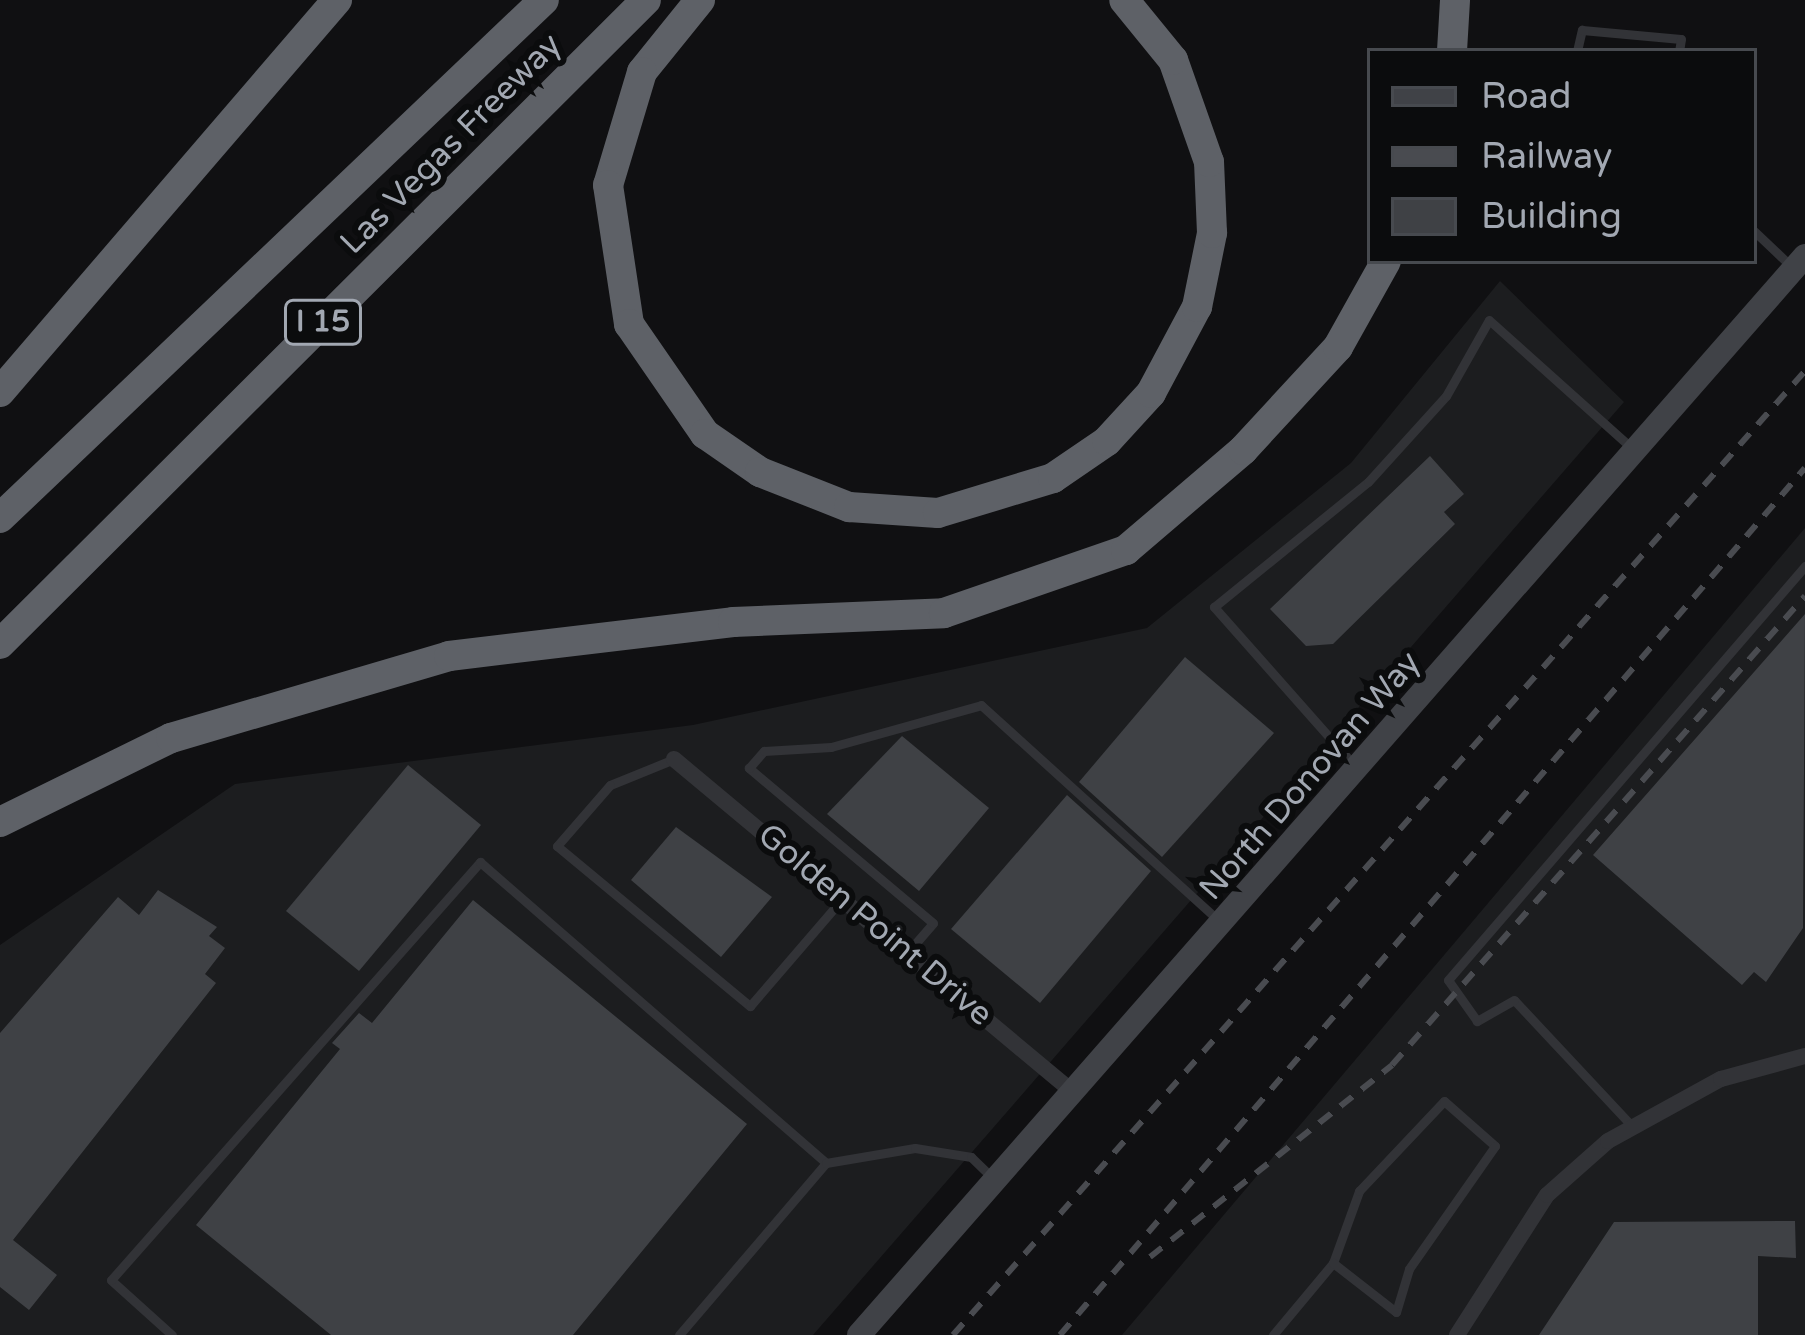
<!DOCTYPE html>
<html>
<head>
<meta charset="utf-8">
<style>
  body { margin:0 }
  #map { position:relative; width:1805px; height:1335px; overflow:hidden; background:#101012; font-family:"Varela Round",sans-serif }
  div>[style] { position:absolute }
  .built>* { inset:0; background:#1c1d1f }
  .building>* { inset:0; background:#3f4145 }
  .lane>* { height:9px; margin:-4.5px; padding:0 4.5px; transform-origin:4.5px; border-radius:4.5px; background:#323337 }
  .street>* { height:16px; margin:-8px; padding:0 8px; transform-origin:8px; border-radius:8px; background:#323337 }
  .secondary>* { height:24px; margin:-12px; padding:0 12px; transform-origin:12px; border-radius:12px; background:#404247 }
  .highway>* { height:30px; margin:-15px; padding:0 15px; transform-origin:15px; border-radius:15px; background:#5e6167 }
  .rail>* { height:6px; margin-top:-3px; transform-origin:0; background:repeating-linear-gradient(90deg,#494b50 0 15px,transparent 0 27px) }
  span { translate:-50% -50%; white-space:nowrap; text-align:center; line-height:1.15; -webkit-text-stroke:12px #0b0c0d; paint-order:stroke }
  .shield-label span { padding:3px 9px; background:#0b0c0d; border:3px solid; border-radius:9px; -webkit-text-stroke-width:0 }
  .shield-label { font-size:30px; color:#a2a8b2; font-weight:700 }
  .street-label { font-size:33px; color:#a2a8b2 }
  .legend { position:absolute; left:1367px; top:48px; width:390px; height:216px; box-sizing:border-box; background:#0b0c0d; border:3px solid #474a4f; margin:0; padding:15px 21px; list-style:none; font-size:36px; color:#a2a8b2 }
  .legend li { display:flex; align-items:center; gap:24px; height:60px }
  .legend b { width:60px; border:3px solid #474a4f }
</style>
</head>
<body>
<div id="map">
  <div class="built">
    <i style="clip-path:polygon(1500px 281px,1624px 402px,813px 1335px,0 1335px,0 945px,235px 784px,693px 725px,1147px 628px,1351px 463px)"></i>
    <i style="clip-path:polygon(1805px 528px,1805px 1335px,1122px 1335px,1456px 941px)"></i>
  </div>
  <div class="building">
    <i style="clip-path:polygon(1430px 456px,1464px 494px,1444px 512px,1455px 524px,1333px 644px,1306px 646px,1270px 609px)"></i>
    <i style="clip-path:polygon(1805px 614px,1803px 928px,1766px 982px,1754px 972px,1742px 985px,1593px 855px)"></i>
    <i style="clip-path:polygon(1185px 657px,1274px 733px,1162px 857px,1079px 782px)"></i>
    <i style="clip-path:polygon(902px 736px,989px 808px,919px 891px,827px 814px)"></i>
    <i style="clip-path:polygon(408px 765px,481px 825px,359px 971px,286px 911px)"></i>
    <i style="clip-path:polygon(1067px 795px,1151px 871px,1040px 1003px,951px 929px)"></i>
    <i style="clip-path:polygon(676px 827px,772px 897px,721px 957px,631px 880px)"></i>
    <i style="clip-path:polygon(158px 890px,217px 927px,209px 936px,225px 948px,205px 974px,216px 983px,13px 1240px,57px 1275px,29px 1310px,0 1287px,0 1033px,118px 897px,139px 915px)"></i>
    <i style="clip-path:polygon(473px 900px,747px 1124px,573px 1335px,331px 1335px,196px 1225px,340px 1049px,332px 1043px,359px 1013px,372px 1023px)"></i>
    <i style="clip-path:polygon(1795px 1221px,1796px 1258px,1758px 1256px,1758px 1335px,1539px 1335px,1614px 1222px)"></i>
  </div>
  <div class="lane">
    <i style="left:1577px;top:51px;width:22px;rotate:-77deg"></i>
    <i style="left:1582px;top:30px;width:99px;rotate:5.2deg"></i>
    <i style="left:1681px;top:39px;width:12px;rotate:99deg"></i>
    <i style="left:1754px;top:231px;width:54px;rotate:43.5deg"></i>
    <i style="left:674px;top:759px;width:69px;rotate:157.9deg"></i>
    <i style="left:610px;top:785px;width:81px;rotate:131deg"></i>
    <i style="left:557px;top:846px;width:251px;rotate:39.7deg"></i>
    <i style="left:750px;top:1006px;width:143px;rotate:-49.3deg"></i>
    <i style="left:1353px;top:764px;width:210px;rotate:-131.5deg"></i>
    <i style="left:1214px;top:607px;width:198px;rotate:-39.1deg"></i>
    <i style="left:1368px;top:482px;width:116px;rotate:-47.8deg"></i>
    <i style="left:1446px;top:396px;width:87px;rotate:-60.5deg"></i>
    <i style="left:1489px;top:320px;width:193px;rotate:41.9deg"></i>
    <i style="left:908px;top:952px;width:38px;rotate:-49deg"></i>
    <i style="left:933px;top:923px;width:241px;rotate:-139.9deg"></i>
    <i style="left:749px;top:768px;width:23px;rotate:-49deg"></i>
    <i style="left:764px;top:751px;width:67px;rotate:-3.4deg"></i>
    <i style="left:831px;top:747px;width:156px;rotate:-15.6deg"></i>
    <i style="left:981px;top:705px;width:323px;rotate:42.2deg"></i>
    <i style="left:1631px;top:1125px;width:171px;rotate:-133.1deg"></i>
    <i style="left:1514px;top:1000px;width:43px;rotate:150.4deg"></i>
    <i style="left:1477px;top:1021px;width:50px;rotate:-125.3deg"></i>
    <i style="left:1448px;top:980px;width:547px;rotate:-49.23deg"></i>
    <i style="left:172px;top:1335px;width:82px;rotate:-138deg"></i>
    <i style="left:111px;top:1280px;width:558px;rotate:-48.56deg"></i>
    <i style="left:480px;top:862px;width:459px;rotate:41deg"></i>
    <i style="left:679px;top:1335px;width:226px;rotate:-49.5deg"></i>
    <i style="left:826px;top:1163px;width:90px;rotate:-9.6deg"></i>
    <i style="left:915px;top:1148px;width:57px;rotate:9.1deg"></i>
    <i style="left:971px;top:1157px;width:29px;rotate:44deg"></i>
    <i style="left:1273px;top:1335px;width:94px;rotate:-50.2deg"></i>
    <i style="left:1333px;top:1263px;width:77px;rotate:-70.1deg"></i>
    <i style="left:1359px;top:1191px;width:124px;rotate:-46.6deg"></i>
    <i style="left:1444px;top:1101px;width:68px;rotate:41.4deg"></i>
    <i style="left:1495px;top:1146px;width:150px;rotate:125deg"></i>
    <i style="left:1409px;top:1269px;width:45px;rotate:106.8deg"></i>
    <i style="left:1396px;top:1312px;width:80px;rotate:-142.1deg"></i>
  </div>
  <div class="street">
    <i style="left:674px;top:759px;width:521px;rotate:39.86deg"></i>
    <i style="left:1457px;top:1335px;width:166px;rotate:-57.3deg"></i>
    <i style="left:1547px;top:1195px;width:81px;rotate:-41.5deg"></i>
    <i style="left:1608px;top:1141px;width:129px;rotate:-28.8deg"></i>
    <i style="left:1721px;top:1079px;width:87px;rotate:-15.3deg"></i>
  </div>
  <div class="secondary">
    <i style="left:859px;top:1335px;width:1435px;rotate:-48.76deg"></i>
  </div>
  <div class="highway">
    <i style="left:700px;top:0;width:92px;rotate:128.9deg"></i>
    <i style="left:642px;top:72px;width:118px;rotate:106.7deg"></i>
    <i style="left:608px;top:185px;width:141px;rotate:81.4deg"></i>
    <i style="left:629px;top:324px;width:134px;rotate:55.4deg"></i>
    <i style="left:705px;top:434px;width:67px;rotate:34.6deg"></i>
    <i style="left:760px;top:472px;width:96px;rotate:21.5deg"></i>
    <i style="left:849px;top:507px;width:89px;rotate:3.9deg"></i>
    <i style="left:938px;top:513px;width:120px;rotate:-16.9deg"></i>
    <i style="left:1053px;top:478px;width:65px;rotate:-34.4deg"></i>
    <i style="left:1107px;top:441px;width:65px;rotate:-47.5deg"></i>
    <i style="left:1151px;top:393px;width:98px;rotate:-61.9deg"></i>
    <i style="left:1197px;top:307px;width:76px;rotate:-78.5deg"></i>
    <i style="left:1212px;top:233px;width:71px;rotate:-92.4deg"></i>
    <i style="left:1209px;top:162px;width:108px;rotate:-109.4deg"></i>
    <i style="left:1173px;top:60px;width:77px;rotate:-129.2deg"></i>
    <i style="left:1452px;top:51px;width:51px;rotate:-86.6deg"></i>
    <i style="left:0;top:392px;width:517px;rotate:-49.31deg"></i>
    <i style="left:0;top:518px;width:751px;rotate:-43.6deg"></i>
    <i style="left:0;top:644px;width:912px;rotate:-44.91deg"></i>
    <i style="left:0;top:822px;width:191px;rotate:-26.2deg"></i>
    <i style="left:171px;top:738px;width:290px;rotate:-16.4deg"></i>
    <i style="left:449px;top:656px;width:286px;rotate:-6.8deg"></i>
    <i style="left:733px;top:622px;width:211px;rotate:-2.4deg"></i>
    <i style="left:944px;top:613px;width:193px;rotate:-19.1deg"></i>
    <i style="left:1126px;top:550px;width:154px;rotate:-40.5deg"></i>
    <i style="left:1243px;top:450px;width:140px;rotate:-47.3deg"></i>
    <i style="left:1338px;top:347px;width:98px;rotate:-60.8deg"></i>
  </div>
  <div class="rail">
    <i style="left:1150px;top:1257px;width:309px;rotate:-38.4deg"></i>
    <i style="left:1392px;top:1065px;width:625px;rotate:-48.63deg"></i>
    <i style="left:953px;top:1335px;width:1287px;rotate:-48.53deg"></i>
    <i style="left:1060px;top:1335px;width:1143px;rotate:-49.33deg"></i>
  </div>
  <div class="shield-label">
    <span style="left:323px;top:322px">I 15</span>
  </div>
  <div class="street-label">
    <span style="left:451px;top:144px;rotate:-45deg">Las Vegas Freeway</span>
    <span style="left:1310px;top:776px;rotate:-49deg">North Donovan Way</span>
    <span style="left:875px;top:925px;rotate:40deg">Golden Point Drive</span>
  </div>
  <ul class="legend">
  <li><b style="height:15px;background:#404247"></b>Road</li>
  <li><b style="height:15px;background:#494b50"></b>Railway</li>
  <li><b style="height:33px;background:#3f4145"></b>Building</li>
  </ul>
</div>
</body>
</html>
